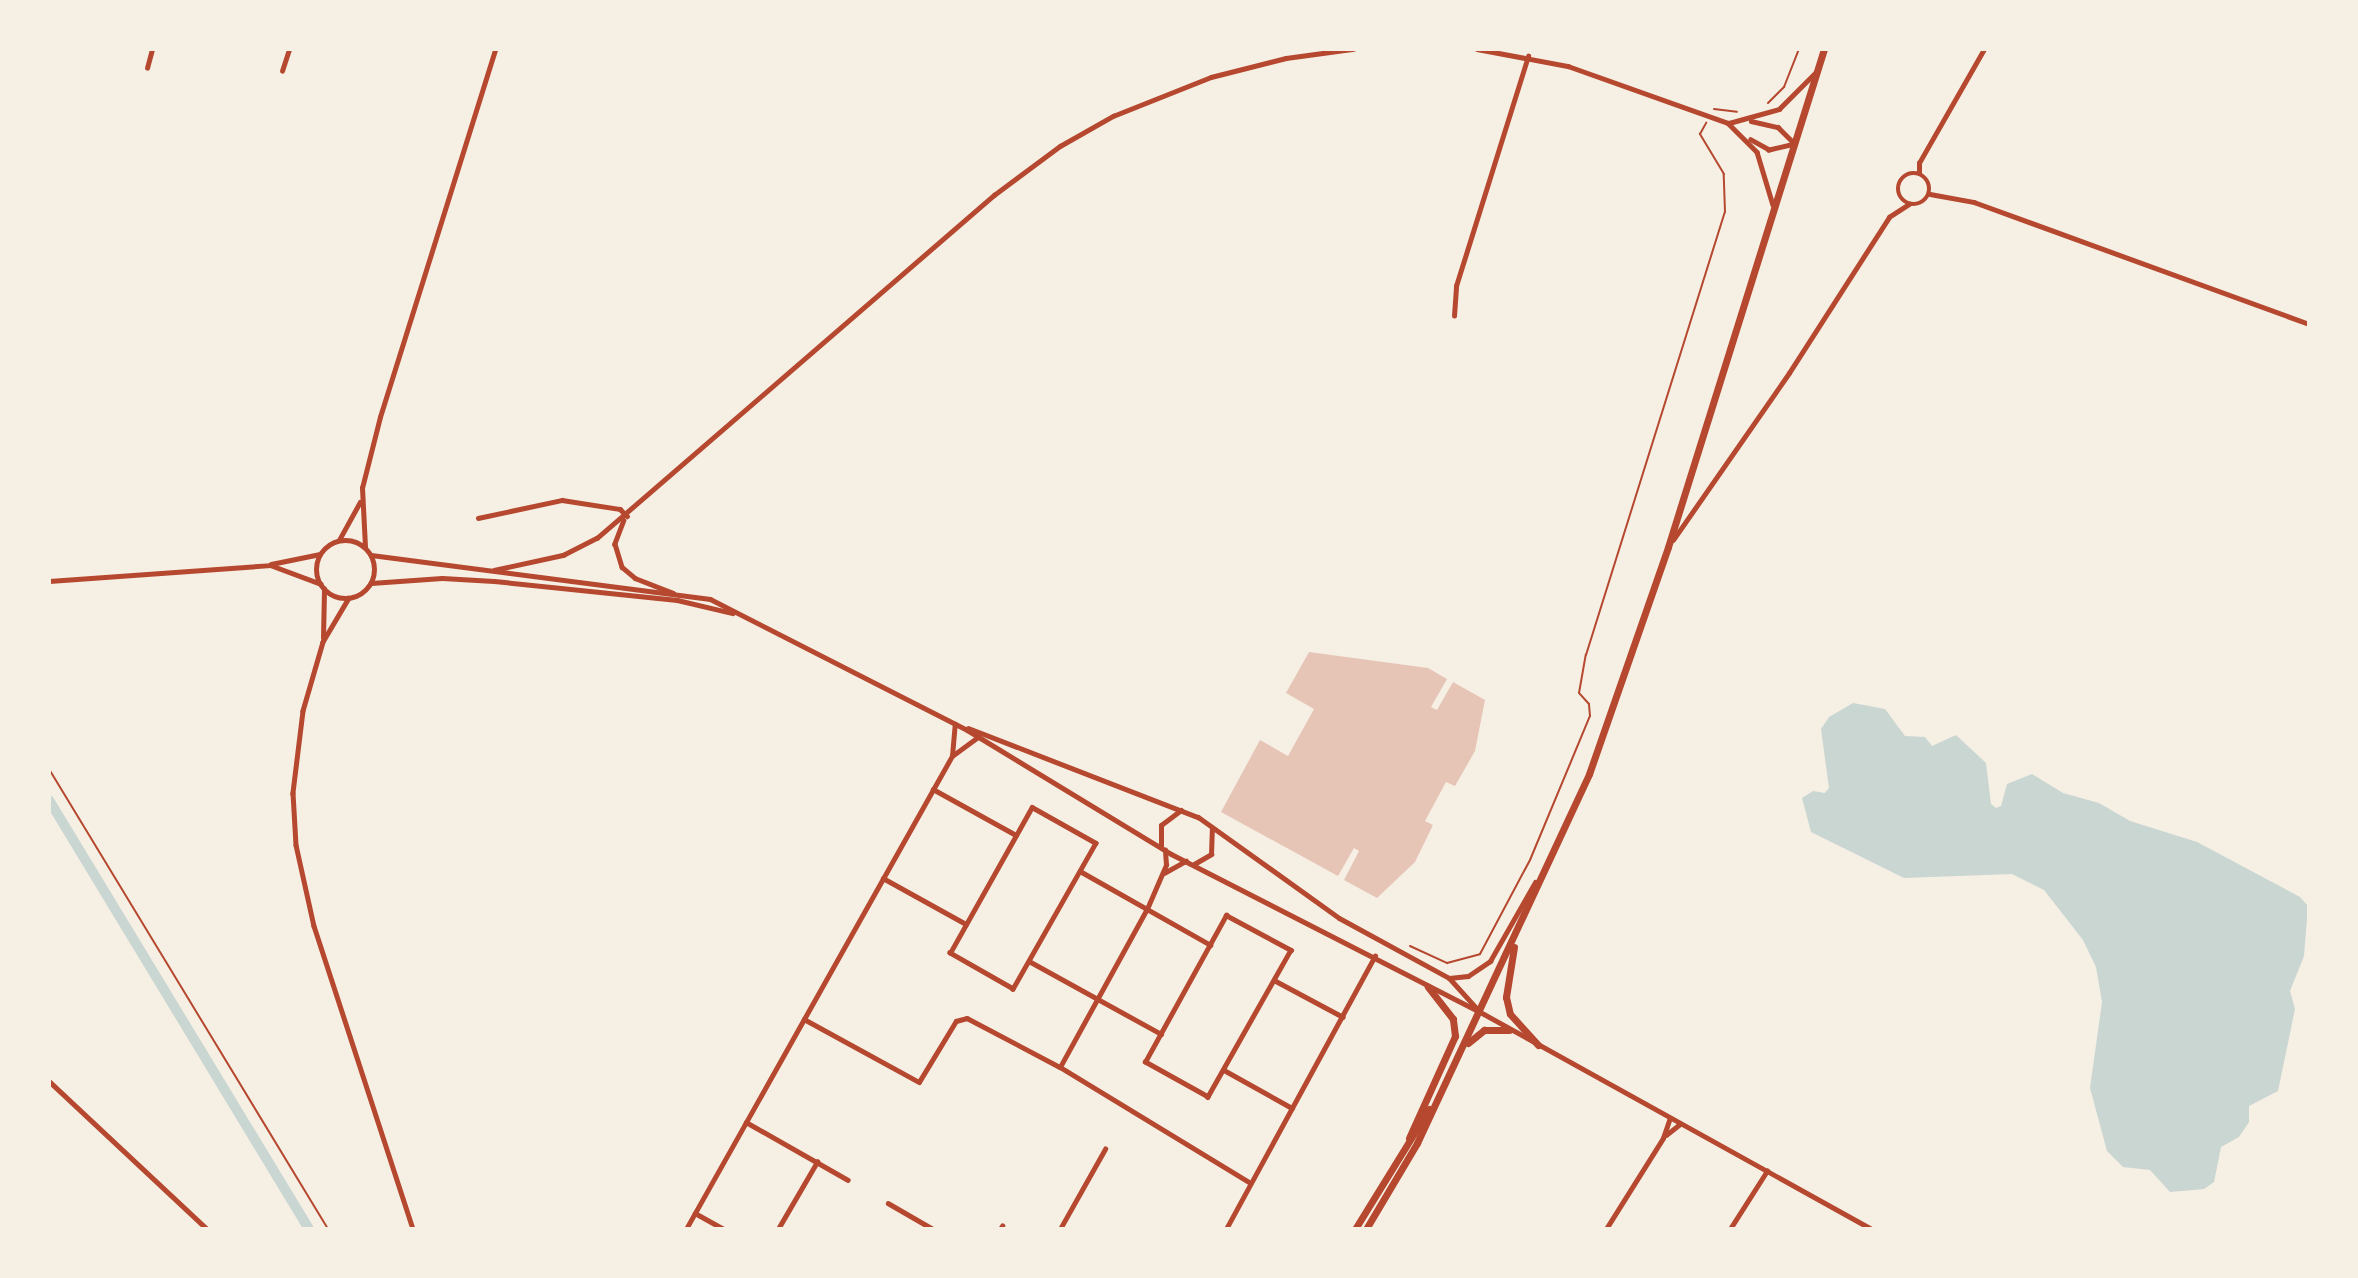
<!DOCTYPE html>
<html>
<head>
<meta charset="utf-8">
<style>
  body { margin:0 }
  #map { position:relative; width:2358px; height:1278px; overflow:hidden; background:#f6efe4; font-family:"Sofia Sans Condensed",sans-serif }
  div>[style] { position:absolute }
  .water>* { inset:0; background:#c9d6d2 }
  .canal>* { height:10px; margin:-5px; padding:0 5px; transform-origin:5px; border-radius:5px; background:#c9d6d2 }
  .building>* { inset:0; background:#e6c5b7 }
  .path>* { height:2px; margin:-1px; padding:0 1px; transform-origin:1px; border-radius:1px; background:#b5482f }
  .minor>* { height:4.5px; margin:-2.25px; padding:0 2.25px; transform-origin:2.25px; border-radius:2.25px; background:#b5482f }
  .minor>.ring { margin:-2.25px; padding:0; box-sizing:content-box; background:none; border:4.5px solid #b5482f; border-radius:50% }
  .tertiary>* { height:5px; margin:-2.5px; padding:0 2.5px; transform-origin:2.5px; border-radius:2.5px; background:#b5482f }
  .tertiary>.ring { margin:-2.5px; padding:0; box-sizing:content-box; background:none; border:5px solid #b5482f; border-radius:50% }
  .primary>* { height:7px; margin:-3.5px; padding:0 3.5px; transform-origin:3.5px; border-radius:3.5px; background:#b5482f }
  span { translate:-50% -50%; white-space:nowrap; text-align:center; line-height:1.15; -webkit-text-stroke:6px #f6efe4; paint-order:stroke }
  .frame { position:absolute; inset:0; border:51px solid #f6efe4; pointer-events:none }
</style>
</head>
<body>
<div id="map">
  <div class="water">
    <i style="clip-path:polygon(1853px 703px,1885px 709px,1905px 736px,1925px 737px,1932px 746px,1956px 735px,1986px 763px,1991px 804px,1996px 808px,2001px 806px,2007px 784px,2032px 774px,2063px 793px,2099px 803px,2130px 821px,2197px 842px,2300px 897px,2308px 906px,2304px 956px,2290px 991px,2295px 1009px,2278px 1091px,2249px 1106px,2249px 1122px,2239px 1137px,2221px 1147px,2214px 1182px,2204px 1189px,2170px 1192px,2150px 1170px,2123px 1167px,2107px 1151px,2090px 1088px,2102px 1002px,2096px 967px,2083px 940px,2044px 890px,2012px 874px,1904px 878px,1811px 832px,1802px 798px,1813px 791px,1825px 793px,1829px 788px,1821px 729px,1829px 717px)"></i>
  </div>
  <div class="canal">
    <i style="left:49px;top:800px;width:502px;rotate:58.78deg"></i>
  </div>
  <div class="building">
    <i style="clip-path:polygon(1309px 652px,1428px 668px,1447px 679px,1431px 707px,1437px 710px,1453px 682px,1485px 700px,1475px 751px,1455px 786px,1446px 782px,1425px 821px,1433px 825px,1415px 862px,1377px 898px,1344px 880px,1359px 851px,1354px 848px,1338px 876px,1221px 812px,1260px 740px,1288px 756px,1314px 709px,1286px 693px)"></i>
  </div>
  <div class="path">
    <i style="left:1768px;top:103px;width:23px;rotate:-45deg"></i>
    <i style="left:1784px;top:87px;width:41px;rotate:-68.5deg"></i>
    <i style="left:1714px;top:109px;width:23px;rotate:7deg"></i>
    <i style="left:49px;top:769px;width:538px;rotate:58.76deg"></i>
    <i style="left:1410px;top:946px;width:41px;rotate:24.7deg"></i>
    <i style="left:1447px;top:963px;width:34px;rotate:-15deg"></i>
    <i style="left:1480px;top:954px;width:106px;rotate:-62deg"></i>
    <i style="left:1530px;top:860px;width:156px;rotate:-67.4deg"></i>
    <i style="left:1590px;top:716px;width:12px;rotate:-95deg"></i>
    <i style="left:1589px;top:704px;width:15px;rotate:-132deg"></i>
    <i style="left:1579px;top:693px;width:39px;rotate:-80deg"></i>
    <i style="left:1586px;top:655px;width:464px;rotate:-72.6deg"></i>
    <i style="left:1725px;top:212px;width:38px;rotate:-92deg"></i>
    <i style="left:1724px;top:174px;width:47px;rotate:-121deg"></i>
    <i style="left:1700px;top:134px;width:13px;rotate:-61deg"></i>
  </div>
  <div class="minor">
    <i style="left:1477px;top:49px;width:93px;rotate:10.6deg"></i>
    <i style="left:1568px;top:66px;width:170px;rotate:19.6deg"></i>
    <i style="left:1728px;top:123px;width:41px;rotate:45deg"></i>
    <i style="left:1757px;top:152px;width:55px;rotate:73.2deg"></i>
    <i style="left:147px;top:68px;width:20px;rotate:-75deg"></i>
    <i style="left:282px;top:71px;width:23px;rotate:-72deg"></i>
    <i style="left:1751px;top:121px;width:28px;rotate:13deg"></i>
    <i style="left:1778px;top:127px;width:24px;rotate:45deg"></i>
    <i style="left:1795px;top:144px;width:27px;rotate:167deg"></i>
    <i style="left:1769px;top:150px;width:21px;rotate:-151deg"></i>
    <i style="left:1729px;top:123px;width:52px;rotate:-15.6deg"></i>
    <i style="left:1779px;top:109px;width:51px;rotate:-45deg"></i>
    <i class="ring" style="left:1898px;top:173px;width:27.5px;height:27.5px"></i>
    <i style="left:1919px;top:173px;width:10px;rotate:-90deg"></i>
    <i style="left:1919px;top:163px;width:131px;rotate:-60.3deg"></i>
    <i style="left:1930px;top:194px;width:45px;rotate:10.3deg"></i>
    <i style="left:1974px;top:202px;width:357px;rotate:20deg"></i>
    <i style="left:1454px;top:316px;width:30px;rotate:-86deg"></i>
    <i style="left:1456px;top:286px;width:241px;rotate:-72.6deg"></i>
    <i style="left:478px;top:518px;width:86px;rotate:-12.1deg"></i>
    <i style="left:562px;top:500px;width:59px;rotate:8.8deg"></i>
    <i style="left:620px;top:509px;width:10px;rotate:45deg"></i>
    <i style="left:624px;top:520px;width:26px;rotate:111deg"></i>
    <i style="left:615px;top:544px;width:24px;rotate:73deg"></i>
    <i style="left:622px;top:567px;width:17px;rotate:40deg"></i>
    <i style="left:635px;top:578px;width:41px;rotate:21.5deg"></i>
    <i style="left:339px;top:540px;width:43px;rotate:-61.1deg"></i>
    <i style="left:1673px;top:540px;width:203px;rotate:-55.2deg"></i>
    <i style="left:1789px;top:373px;width:185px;rotate:-57.3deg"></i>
    <i style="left:1889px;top:217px;width:24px;rotate:-33deg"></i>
    <i style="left:365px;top:547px;width:59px;rotate:-92.9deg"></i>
    <i style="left:362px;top:488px;width:73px;rotate:-75.8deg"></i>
    <i style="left:380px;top:417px;width:386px;rotate:-72.6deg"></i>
    <i style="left:494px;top:570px;width:71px;rotate:-12.3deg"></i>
    <i style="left:563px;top:555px;width:38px;rotate:-27deg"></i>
    <i style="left:597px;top:538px;width:525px;rotate:-40.83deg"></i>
    <i style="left:994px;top:195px;width:82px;rotate:-36.6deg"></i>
    <i style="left:1060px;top:146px;width:61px;rotate:-29.5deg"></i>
    <i style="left:1113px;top:116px;width:105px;rotate:-21.7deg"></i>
    <i style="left:1211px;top:77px;width:77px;rotate:-14.2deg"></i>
    <i style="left:1286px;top:58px;width:68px;rotate:-7.7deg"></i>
    <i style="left:349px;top:598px;width:51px;rotate:120.6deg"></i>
    <i style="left:323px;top:642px;width:72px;rotate:106.2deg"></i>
    <i style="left:303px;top:711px;width:83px;rotate:97deg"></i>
    <i style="left:293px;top:793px;width:52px;rotate:86.7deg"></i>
    <i style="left:296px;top:845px;width:83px;rotate:77.5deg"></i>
    <i style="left:314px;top:926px;width:319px;rotate:71.9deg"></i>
    <i style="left:323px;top:638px;width:49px;rotate:-88.8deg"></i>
    <i style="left:952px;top:756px;width:32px;rotate:-85deg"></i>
    <i style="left:933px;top:789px;width:95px;rotate:29deg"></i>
    <i style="left:1032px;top:807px;width:73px;rotate:29.4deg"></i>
    <i style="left:1096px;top:843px;width:168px;rotate:119.6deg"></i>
    <i style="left:1013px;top:989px;width:73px;rotate:-150.3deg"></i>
    <i style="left:950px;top:953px;width:167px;rotate:-60.7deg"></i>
    <i style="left:1080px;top:871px;width:150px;rotate:29.5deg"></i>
    <i style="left:1164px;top:873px;width:25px;rotate:-29deg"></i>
    <i style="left:883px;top:878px;width:95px;rotate:29deg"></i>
    <i style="left:1226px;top:915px;width:74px;rotate:28.3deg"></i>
    <i style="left:1291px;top:950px;width:169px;rotate:119.5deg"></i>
    <i style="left:1208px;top:1097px;width:72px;rotate:-150.9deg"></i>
    <i style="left:1145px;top:1062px;width:168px;rotate:-61.1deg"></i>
    <i style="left:1029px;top:961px;width:151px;rotate:28.9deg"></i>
    <i style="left:1274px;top:980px;width:78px;rotate:28.2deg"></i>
    <i style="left:804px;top:1019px;width:131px;rotate:28.7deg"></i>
    <i style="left:919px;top:1082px;width:71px;rotate:-58.8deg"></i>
    <i style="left:956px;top:1021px;width:11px;rotate:-15deg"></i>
    <i style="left:967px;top:1018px;width:105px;rotate:27.8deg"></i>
    <i style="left:1060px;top:1067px;width:223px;rotate:31.3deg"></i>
    <i style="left:1060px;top:1067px;width:180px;rotate:-61.2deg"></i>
    <i style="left:1147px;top:909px;width:48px;rotate:-66.6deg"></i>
    <i style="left:1166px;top:865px;width:15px;rotate:-94deg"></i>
    <i style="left:1224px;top:1070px;width:78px;rotate:29.2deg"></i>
    <i style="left:49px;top:1081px;width:216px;rotate:43.1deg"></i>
    <i style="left:746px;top:1122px;width:117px;rotate:29.6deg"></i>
    <i style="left:1666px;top:1135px;width:18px;rotate:-38deg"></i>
    <i style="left:888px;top:1203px;width:52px;rotate:30deg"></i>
    <i style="left:695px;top:1213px;width:33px;rotate:29deg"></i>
    <i style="left:686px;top:1229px;width:543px;rotate:-60.65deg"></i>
    <i style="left:952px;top:756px;width:32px;rotate:-36deg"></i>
    <i style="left:778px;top:1229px;width:78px;rotate:-59.8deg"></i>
    <i style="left:1000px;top:1229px;width:4px;rotate:-56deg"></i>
    <i style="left:1060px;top:1229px;width:92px;rotate:-60.6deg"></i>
    <i style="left:1226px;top:1229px;width:311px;rotate:-61.4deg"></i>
    <i style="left:1606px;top:1229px;width:107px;rotate:-57.9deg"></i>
    <i style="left:1663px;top:1138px;width:21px;rotate:-71deg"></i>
    <i style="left:1730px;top:1229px;width:69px;rotate:-57.5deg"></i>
  </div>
  <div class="tertiary">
    <i class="ring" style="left:316px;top:540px;width:53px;height:53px"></i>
    <i style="left:371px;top:555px;width:342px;rotate:7.4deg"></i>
    <i style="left:710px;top:599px;width:288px;rotate:27deg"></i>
    <i style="left:967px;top:730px;width:239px;rotate:31.3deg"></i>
    <i style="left:1171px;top:854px;width:347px;rotate:27.1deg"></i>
    <i style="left:1480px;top:1012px;width:448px;rotate:29deg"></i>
    <i style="left:271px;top:564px;width:50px;rotate:-11.5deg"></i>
    <i style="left:49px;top:581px;width:222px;rotate:-4.1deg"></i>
    <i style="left:270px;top:565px;width:54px;rotate:20.4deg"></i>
    <i style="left:371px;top:583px;width:71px;rotate:-4deg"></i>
    <i style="left:442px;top:578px;width:52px;rotate:3.3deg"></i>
    <i style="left:494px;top:581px;width:184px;rotate:5.9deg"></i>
    <i style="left:677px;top:600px;width:57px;rotate:13.3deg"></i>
    <i style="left:968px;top:728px;width:247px;rotate:21.2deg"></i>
    <i style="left:1198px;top:817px;width:173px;rotate:35.6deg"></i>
    <i style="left:1339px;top:918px;width:125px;rotate:28.6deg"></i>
    <i style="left:1449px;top:978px;width:43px;rotate:47.8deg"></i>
    <i style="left:1161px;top:847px;width:22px;rotate:-90deg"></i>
    <i style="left:1161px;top:825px;width:25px;rotate:-37deg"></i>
    <i style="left:1194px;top:864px;width:20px;rotate:-30deg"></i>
    <i style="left:1211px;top:854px;width:26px;rotate:-88deg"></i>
    <i style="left:1449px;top:978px;width:19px;rotate:-6deg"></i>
    <i style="left:1468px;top:976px;width:27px;rotate:-34deg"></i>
    <i style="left:1490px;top:961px;width:91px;rotate:-60.3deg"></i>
  </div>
  <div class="primary">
    <i style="left:1514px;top:947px;width:51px;rotate:99.1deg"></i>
    <i style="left:1506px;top:997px;width:17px;rotate:77deg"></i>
    <i style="left:1510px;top:1014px;width:42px;rotate:47.9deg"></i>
    <i style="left:1468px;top:1043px;width:21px;rotate:-39deg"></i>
    <i style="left:1484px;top:1030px;width:25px"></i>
    <i style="left:1409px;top:1138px;width:112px;rotate:-65.7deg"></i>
    <i style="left:1455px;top:1036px;width:17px;rotate:-97deg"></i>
    <i style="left:1453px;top:1019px;width:41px;rotate:-128deg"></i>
    <i style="left:1355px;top:1229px;width:141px;rotate:-58.3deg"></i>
    <i style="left:1366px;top:1229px;width:100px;rotate:-59.3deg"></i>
    <i style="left:1417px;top:1143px;width:407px;rotate:-65deg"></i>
    <i style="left:1589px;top:774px;width:240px;rotate:-70.8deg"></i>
    <i style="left:1668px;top:547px;width:522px;rotate:-72.61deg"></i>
  </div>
  <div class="frame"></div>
</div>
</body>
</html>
